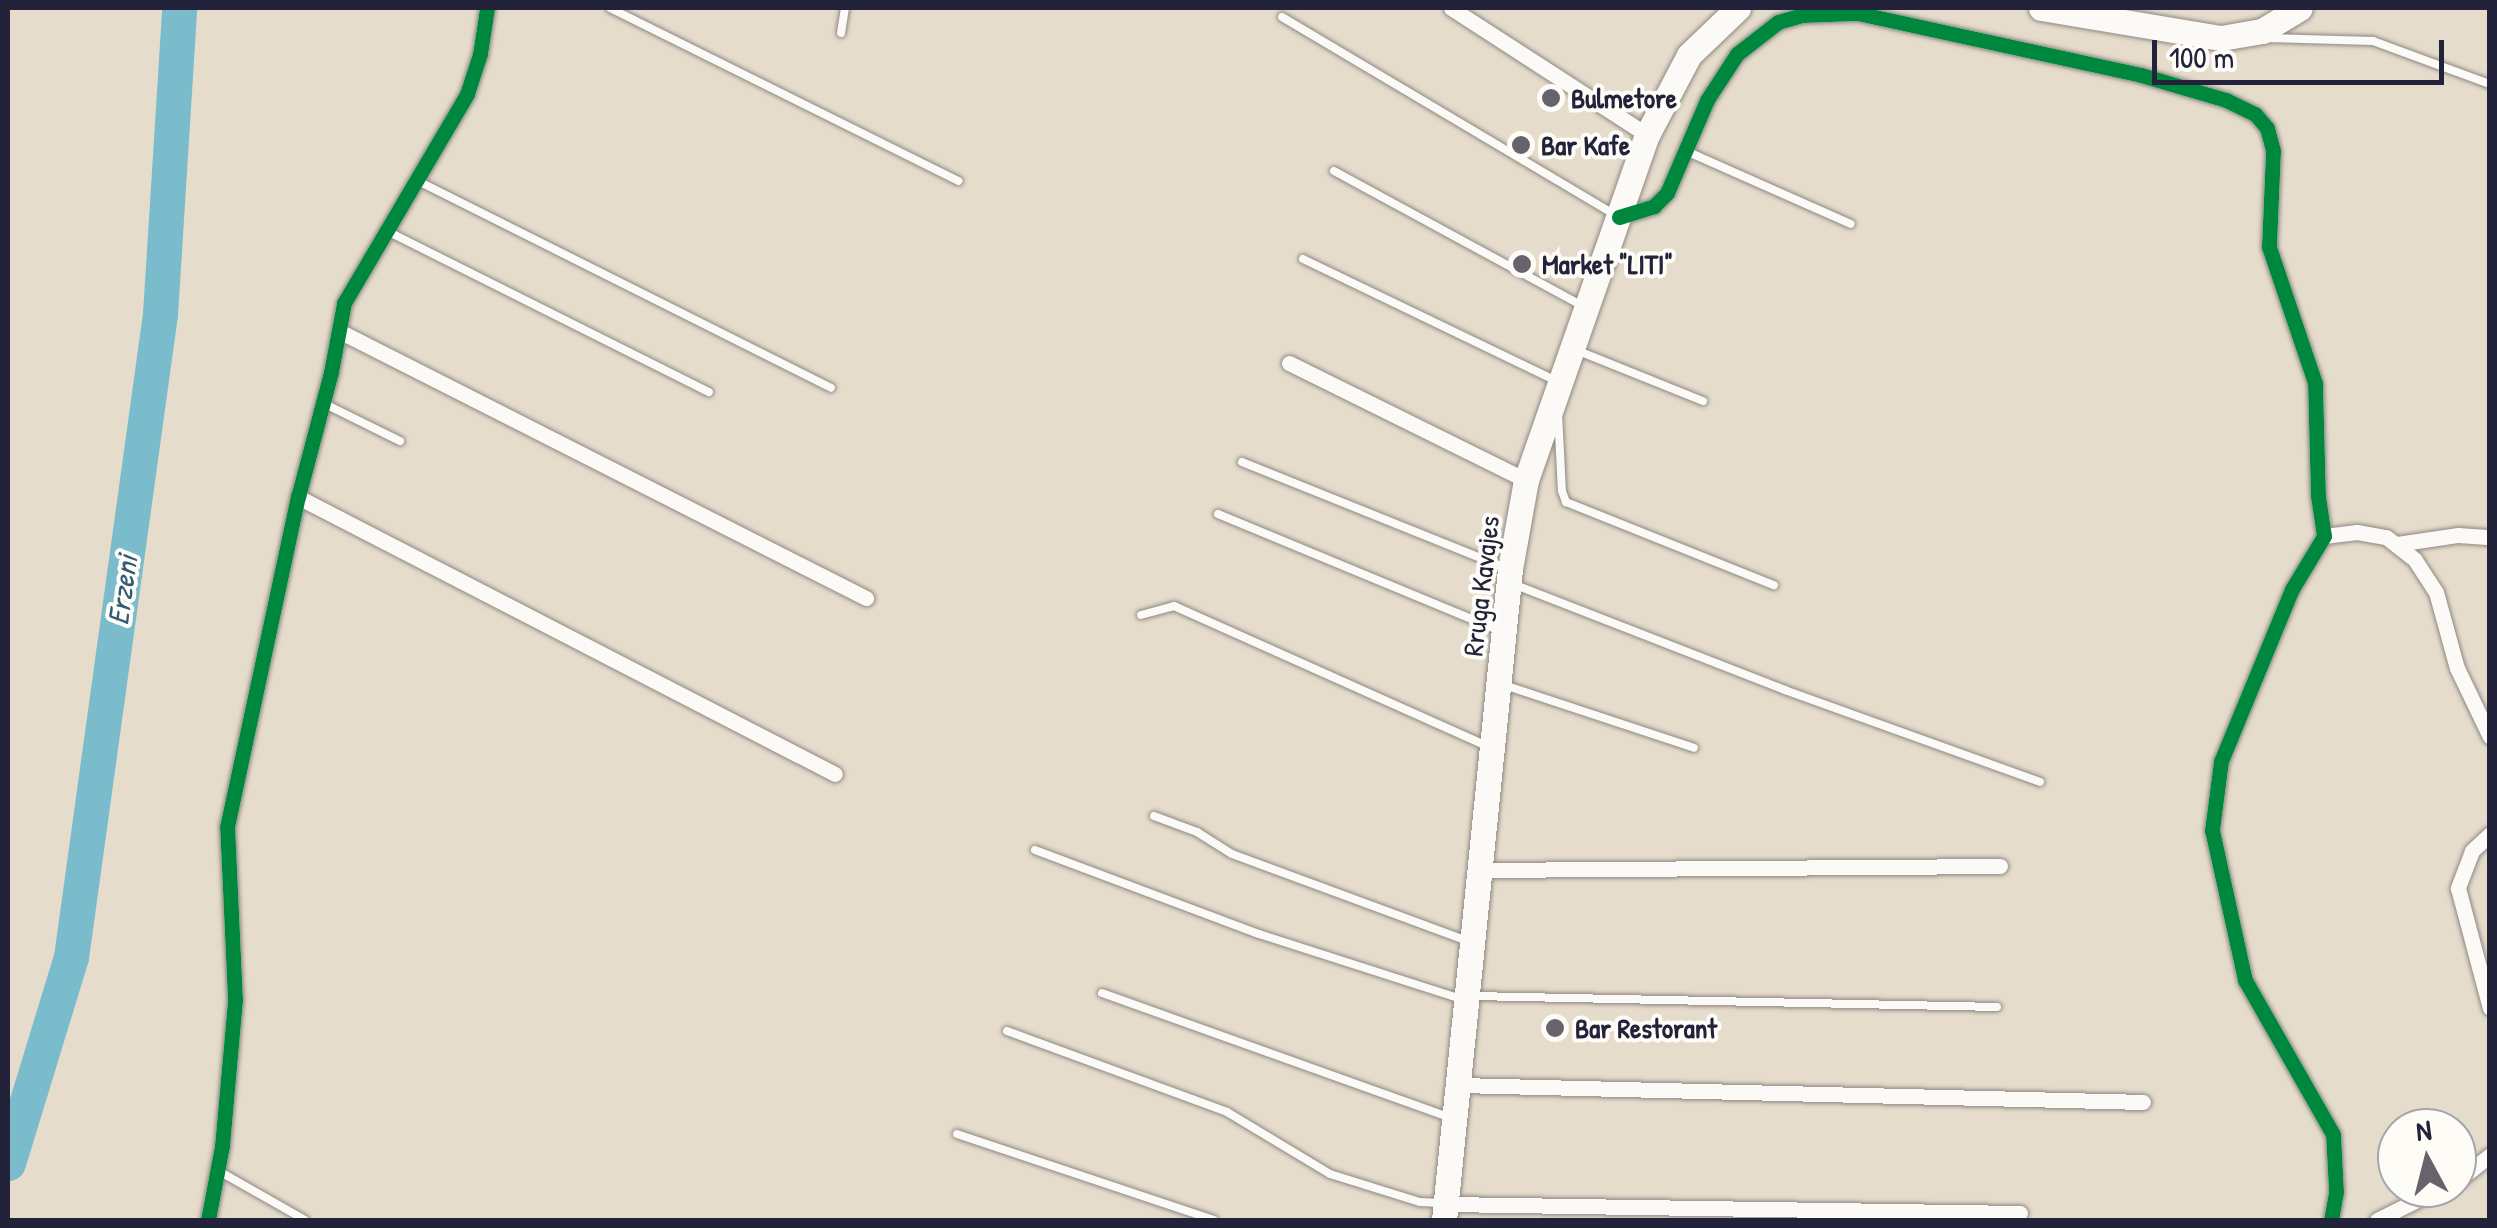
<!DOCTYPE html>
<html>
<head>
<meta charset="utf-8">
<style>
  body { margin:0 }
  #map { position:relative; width:2497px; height:1228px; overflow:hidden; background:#e6dccb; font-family:"Patrick Hand",sans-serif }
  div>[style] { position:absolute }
  .river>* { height:35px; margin:-17.5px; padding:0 17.5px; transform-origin:17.5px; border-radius:17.5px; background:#7abccb }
  .roads { filter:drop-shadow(0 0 2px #8d8884) drop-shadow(0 0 2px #8d8884) }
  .lane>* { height:8px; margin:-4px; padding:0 4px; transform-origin:4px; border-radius:4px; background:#fbfaf7 }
  .street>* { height:15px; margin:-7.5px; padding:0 7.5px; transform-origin:7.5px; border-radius:7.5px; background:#fbfaf7 }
  .primary>* { height:25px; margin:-12.5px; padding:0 12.5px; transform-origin:12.5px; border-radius:12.5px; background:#fbfaf7 }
  .cycleway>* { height:15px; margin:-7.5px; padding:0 7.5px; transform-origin:7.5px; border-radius:7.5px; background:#00873e }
  .dots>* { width:28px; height:28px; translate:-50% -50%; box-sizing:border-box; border:5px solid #fdfcf7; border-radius:50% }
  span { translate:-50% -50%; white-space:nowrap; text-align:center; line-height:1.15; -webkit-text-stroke:8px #fdfcf7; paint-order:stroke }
  .poi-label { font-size:28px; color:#22223b; font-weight:700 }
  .left { translate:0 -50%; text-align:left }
  .street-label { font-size:28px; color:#22223b }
  .water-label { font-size:30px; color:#335a75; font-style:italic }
  .frame { position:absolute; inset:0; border:10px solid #22223b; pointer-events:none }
  .north { position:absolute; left:2377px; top:1108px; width:100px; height:100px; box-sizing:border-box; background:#fdfcf7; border:2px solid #a5a5ac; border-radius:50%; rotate:353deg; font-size:28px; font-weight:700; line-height:40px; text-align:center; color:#22223b }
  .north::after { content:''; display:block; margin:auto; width:35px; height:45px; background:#67636d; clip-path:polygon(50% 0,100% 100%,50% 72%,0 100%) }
  .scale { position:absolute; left:2152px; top:40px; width:292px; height:45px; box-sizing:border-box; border:5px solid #22223b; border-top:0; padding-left:12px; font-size:30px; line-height:35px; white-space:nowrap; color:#22223b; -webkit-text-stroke:8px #fdfcf7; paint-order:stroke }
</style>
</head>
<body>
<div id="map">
  <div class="river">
    <i style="left:8px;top:1163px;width:215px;rotate:-73deg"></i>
    <i style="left:71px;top:957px;width:649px;rotate:-82.12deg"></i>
    <i style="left:160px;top:314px;width:307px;rotate:-86.4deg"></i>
  </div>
  <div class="roads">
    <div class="lane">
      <i style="left:610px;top:8px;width:389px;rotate:26.4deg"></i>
      <i style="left:1282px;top:17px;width:387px;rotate:30.7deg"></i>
      <i style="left:841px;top:33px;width:25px;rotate:-81deg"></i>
      <i style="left:2267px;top:38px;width:106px;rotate:1.6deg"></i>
      <i style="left:2373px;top:41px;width:125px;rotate:20.2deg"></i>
      <i style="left:1686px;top:151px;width:180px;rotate:23.9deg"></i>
      <i style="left:1334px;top:171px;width:283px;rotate:28.5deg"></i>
      <i style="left:416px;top:180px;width:464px;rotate:26.6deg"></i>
      <i style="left:387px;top:231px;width:360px;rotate:26.6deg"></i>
      <i style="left:1303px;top:259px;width:281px;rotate:25.7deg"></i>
      <i style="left:1576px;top:350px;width:137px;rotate:21.9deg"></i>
      <i style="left:323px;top:403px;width:86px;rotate:26.3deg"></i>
      <i style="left:1558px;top:413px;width:78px;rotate:87.1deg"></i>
      <i style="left:1562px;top:491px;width:12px;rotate:70deg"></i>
      <i style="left:1566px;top:502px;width:224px;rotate:21.8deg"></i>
      <i style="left:1242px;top:462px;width:284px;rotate:21.9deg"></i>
      <i style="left:1218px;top:514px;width:305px;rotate:22.5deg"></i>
      <i style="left:1513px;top:584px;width:292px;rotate:21.3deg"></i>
      <i style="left:1785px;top:690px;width:271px;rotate:19.8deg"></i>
      <i style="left:1141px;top:615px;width:34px;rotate:-15deg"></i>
      <i style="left:1174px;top:606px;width:341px;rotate:24.1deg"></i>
      <i style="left:1504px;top:685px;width:200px;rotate:18.3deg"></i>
      <i style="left:1154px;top:816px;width:46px;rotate:20.4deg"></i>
      <i style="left:1197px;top:832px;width:41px;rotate:32.2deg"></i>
      <i style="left:1232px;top:854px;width:254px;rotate:20.3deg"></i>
      <i style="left:1035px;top:850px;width:239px;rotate:20.6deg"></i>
      <i style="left:1259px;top:934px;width:215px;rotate:17.8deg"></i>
      <i style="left:1102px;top:993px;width:371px;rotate:19.7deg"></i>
      <i style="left:1473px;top:996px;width:524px;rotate:1.2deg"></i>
      <i style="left:1007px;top:1031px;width:234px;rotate:20.2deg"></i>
      <i style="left:1227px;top:1112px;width:120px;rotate:31deg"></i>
      <i style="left:1330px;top:1174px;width:94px;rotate:17.3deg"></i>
      <i style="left:1420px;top:1202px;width:21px;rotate:3deg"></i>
      <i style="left:957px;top:1134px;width:271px;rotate:18.5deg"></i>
      <i style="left:217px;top:1170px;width:101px;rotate:29.6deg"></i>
    </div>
    <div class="street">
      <i style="left:1451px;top:8px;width:234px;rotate:32.9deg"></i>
      <i style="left:1619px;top:217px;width:37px;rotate:-17deg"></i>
      <i style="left:1654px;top:206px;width:18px;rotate:-45deg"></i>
      <i style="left:1667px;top:193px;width:101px;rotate:-66.7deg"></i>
      <i style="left:1707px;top:100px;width:55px;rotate:-56.9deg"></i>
      <i style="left:1737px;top:54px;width:52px;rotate:-38deg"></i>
      <i style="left:1778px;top:22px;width:26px;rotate:-16deg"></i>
      <i style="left:1803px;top:15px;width:54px;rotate:-2.1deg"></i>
      <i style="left:1857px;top:13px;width:291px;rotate:12.3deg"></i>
      <i style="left:2141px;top:75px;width:89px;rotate:16.4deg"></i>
      <i style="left:2226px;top:100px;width:32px;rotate:26deg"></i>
      <i style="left:2255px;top:114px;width:18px;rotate:49deg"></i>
      <i style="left:2267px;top:128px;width:24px;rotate:75deg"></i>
      <i style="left:2273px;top:151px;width:96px;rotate:92.4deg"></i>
      <i style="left:2269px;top:247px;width:144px;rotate:71.3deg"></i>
      <i style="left:2315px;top:383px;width:113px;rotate:88.5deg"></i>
      <i style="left:2318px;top:496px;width:40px;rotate:81.5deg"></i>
      <i style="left:2324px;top:536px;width:62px;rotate:121.1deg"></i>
      <i style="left:2292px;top:589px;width:186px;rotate:112.4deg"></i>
      <i style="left:2221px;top:761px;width:70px;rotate:97.4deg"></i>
      <i style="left:2212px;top:830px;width:154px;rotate:77.6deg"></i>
      <i style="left:2245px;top:980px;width:177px;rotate:60.3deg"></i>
      <i style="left:2333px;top:1134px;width:58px;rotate:87deg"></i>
      <i style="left:2336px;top:1192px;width:28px;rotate:100deg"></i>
      <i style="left:339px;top:331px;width:591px;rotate:26.87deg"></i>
      <i style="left:1289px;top:363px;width:264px;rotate:26.3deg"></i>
      <i style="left:298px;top:497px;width:604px;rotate:27.29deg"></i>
      <i style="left:2324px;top:536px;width:33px;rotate:-7deg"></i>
      <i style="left:2357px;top:532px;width:29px;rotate:10deg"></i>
      <i style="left:2386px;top:537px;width:37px;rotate:38deg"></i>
      <i style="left:2415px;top:560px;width:38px;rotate:57deg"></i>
      <i style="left:2436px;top:592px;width:79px;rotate:74.6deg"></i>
      <i style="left:2457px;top:668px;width:76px;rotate:64.4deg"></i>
      <i style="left:2397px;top:544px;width:62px;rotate:-8.4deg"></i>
      <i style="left:2458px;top:535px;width:32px;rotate:4deg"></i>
      <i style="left:2490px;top:834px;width:25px;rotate:137deg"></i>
      <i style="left:2472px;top:851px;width:40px;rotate:111deg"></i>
      <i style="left:2458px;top:888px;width:124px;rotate:75.1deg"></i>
      <i style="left:1482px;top:870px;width:518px;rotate:-0.44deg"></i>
      <i style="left:1459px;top:1085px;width:684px;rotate:1.42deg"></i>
      <i style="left:2457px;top:1181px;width:42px;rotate:-38.2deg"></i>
      <i style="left:1446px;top:1204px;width:574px;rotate:0.9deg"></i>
      <i style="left:208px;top:1220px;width:75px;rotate:-79.3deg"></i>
      <i style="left:222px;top:1146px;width:147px;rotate:-84.9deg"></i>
      <i style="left:235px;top:1000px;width:173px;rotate:-92.6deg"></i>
      <i style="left:227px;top:827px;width:338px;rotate:-77.9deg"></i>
      <i style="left:298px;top:497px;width:129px;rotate:-75.2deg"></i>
      <i style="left:331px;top:372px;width:70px;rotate:-79.3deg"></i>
      <i style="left:344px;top:303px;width:243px;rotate:-59.5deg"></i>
      <i style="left:467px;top:94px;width:42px;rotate:-72deg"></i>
      <i style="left:480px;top:54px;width:47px;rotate:-81.3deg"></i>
      <i style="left:2377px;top:1220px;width:72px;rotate:-26.6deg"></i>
    </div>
    <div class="primary">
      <i style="left:2041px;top:8px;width:182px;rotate:9.5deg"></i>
      <i style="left:2221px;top:38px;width:42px;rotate:-9.7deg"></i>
      <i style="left:2262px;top:31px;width:44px;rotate:-31.2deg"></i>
      <i style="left:1444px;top:1220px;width:654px;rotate:-84.21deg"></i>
      <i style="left:1510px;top:569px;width:90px;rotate:-79.8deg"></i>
      <i style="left:1526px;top:480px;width:366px;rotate:-70.7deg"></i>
      <i style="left:1647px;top:135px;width:90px;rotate:-62.3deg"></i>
      <i style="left:1689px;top:55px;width:68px;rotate:-43.8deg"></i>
    </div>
  </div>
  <div class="cycleway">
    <i style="left:1619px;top:217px;width:37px;rotate:-17deg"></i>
    <i style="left:1654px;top:206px;width:18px;rotate:-45deg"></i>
    <i style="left:1667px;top:193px;width:101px;rotate:-66.7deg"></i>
    <i style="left:1707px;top:100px;width:55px;rotate:-56.9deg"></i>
    <i style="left:1737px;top:54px;width:52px;rotate:-38deg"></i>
    <i style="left:1778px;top:22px;width:26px;rotate:-16deg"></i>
    <i style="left:1803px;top:15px;width:54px;rotate:-2.1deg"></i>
    <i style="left:1857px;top:13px;width:291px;rotate:12.3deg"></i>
    <i style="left:2141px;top:75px;width:89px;rotate:16.4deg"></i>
    <i style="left:2226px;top:100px;width:32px;rotate:26deg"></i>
    <i style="left:2255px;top:114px;width:18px;rotate:49deg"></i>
    <i style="left:2267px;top:128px;width:24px;rotate:75deg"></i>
    <i style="left:2273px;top:151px;width:96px;rotate:92.4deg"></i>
    <i style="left:2269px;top:247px;width:144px;rotate:71.3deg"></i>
    <i style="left:2315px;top:383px;width:113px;rotate:88.5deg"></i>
    <i style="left:2318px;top:496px;width:40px;rotate:81.5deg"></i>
    <i style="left:2324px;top:536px;width:62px;rotate:121.1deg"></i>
    <i style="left:2292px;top:589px;width:186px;rotate:112.4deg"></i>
    <i style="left:2221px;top:761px;width:70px;rotate:97.4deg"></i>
    <i style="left:2212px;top:830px;width:154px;rotate:77.6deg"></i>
    <i style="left:2245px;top:980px;width:177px;rotate:60.3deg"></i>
    <i style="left:2333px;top:1134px;width:58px;rotate:87deg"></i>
    <i style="left:2336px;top:1192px;width:28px;rotate:100deg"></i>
    <i style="left:208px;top:1220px;width:75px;rotate:-79.3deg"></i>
    <i style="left:222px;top:1146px;width:147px;rotate:-84.9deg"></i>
    <i style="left:235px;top:1000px;width:173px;rotate:-92.6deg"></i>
    <i style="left:227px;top:827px;width:338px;rotate:-77.9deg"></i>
    <i style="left:298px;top:497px;width:129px;rotate:-75.2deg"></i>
    <i style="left:331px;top:372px;width:70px;rotate:-79.3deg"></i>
    <i style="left:344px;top:303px;width:243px;rotate:-59.5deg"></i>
    <i style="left:467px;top:94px;width:42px;rotate:-72deg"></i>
    <i style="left:480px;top:54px;width:47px;rotate:-81.3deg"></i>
  </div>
  <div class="dots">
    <i style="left:1551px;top:98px;background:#67636d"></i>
    <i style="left:1521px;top:145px;background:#67636d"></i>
    <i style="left:1522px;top:264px;background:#67636d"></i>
    <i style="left:1555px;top:1028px;background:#67636d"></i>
  </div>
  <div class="poi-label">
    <span class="left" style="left:1571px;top:98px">Bulmetore</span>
    <span class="left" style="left:1541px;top:145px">Bar Kafe</span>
    <span class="left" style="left:1542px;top:264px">Market "LITI"</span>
    <span class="left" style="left:1575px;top:1028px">Bar Restorant</span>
  </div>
  <div class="street-label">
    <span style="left:1481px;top:586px;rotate:-83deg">Rruga Kavajes</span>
  </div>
  <div class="water-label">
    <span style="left:122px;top:590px;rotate:-82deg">Erzeni</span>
  </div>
  <div class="frame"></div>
  <div class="north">N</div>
  <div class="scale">100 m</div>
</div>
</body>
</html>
